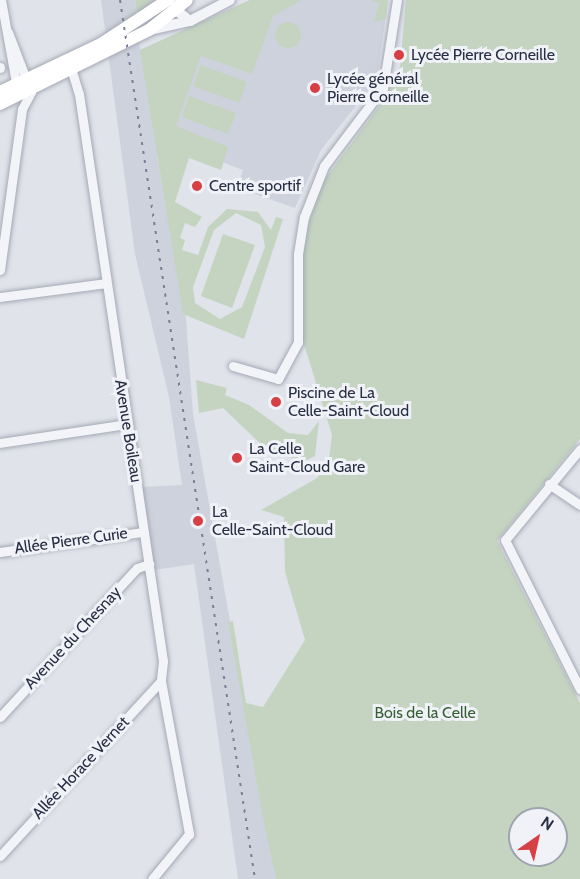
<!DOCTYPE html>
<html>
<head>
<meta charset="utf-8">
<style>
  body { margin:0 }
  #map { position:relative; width:580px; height:879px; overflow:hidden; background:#e0e3ea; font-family:Cabin,sans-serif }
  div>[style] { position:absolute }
  .built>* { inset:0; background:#ced2dc }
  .green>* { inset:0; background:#c4d4c1 }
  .round { border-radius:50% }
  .roads { filter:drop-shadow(0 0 2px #a5a9b5) drop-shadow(0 0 2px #a5a9b5) }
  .minor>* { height:9px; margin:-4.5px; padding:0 4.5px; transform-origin:4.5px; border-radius:4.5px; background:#f3f4f8 }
  .tertiary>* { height:10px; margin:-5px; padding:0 5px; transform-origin:5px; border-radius:5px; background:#f3f4f8 }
  .secondary>* { height:12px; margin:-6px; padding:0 6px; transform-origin:6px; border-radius:6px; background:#fff }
  .rail>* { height:2px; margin-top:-1px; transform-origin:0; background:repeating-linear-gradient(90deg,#798095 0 3px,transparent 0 9px) }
  .dots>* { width:16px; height:16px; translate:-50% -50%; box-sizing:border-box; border:3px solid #f0f2f7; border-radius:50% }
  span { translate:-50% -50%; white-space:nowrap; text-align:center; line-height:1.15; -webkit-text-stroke:6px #f0f2f7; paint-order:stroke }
  .poi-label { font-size:16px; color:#282e43 }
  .left { translate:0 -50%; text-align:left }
  .street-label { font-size:16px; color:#282e43 }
  .park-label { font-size:16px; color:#375f34 }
  .north { position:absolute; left:508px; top:807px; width:60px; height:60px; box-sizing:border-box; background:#f0f2f7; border:2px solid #a0a4af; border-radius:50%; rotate:34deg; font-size:16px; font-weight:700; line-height:24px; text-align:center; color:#282e43 }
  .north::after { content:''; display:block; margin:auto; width:21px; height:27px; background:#d63f44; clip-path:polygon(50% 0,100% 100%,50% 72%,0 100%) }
</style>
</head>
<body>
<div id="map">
  <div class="built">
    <i style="clip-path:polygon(101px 0,135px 0,140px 50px,250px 0,388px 0,377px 79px,321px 150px,295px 208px,237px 188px,243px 170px,185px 148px,157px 156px,186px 319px,193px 414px,276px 879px,238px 879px,194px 564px,154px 570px,142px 487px,182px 485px,169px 397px,135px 254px)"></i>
  </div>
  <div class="green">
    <i style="clip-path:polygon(135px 0,155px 0,137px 14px)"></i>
    <i style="clip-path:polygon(evenodd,250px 0,302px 0,273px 16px,252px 74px,201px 56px,176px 126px,228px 147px,221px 170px,189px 158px,175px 202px,202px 217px,195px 227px,185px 223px,180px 238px,185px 240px,182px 250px,198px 255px,208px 227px,227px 209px,258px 212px,271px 230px,276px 217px,283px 219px,244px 339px,183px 314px,140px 50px,250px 0,236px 213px,261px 225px,265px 247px,242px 307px,220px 319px,195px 303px,193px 287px,214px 230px,236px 213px)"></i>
    <i style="clip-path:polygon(371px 0,388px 0,386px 19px,374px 22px,379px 3px)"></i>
    <i style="clip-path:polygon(evenodd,406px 0,580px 0,580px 439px,497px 541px,580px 703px,580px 879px,276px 879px,264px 823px,228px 622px,233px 621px,246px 703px,263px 707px,305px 640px,285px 572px,284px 517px,261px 510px,317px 478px,329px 460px,332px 435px,300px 331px,299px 254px,322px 183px,383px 101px,400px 67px,406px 0,520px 819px,556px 819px,556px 855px,520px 855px,520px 819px)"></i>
    <i class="round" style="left:275px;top:22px;width:26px;height:26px"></i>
    <i style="clip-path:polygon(201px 65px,247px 82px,239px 103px,193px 86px)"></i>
    <i style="clip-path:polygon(189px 96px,236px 113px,228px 134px,182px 117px)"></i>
    <i style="clip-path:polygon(223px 234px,255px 245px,232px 308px,201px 296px)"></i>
    <i style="clip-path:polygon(196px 380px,227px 388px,225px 395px,249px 405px,288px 433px,308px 435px,319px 421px,315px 456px,303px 462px,265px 448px,223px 408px,199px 413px)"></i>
  </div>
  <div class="roads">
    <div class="minor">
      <i style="left:1px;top:0;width:89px;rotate:79.7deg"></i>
      <i style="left:70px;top:65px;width:30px;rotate:73deg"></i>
      <i style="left:79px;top:94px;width:573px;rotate:81.57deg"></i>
      <i style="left:163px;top:661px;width:20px;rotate:96deg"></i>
      <i style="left:161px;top:681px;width:156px;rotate:79.6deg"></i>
      <i style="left:189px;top:834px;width:58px;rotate:129.4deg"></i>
      <i style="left:0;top:67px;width:1px;rotate:90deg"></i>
      <i style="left:0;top:270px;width:162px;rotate:-82.2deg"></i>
      <i style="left:22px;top:109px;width:19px;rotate:-62deg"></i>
      <i style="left:31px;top:92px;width:64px;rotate:-111deg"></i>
      <i style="left:0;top:297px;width:107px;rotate:-7.5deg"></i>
      <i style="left:233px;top:366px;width:47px;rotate:16.1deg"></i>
      <i style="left:278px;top:379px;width:42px;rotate:-61.6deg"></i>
      <i style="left:298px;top:342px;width:88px;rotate:-90deg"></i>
      <i style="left:298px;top:254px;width:37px;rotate:-81deg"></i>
      <i style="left:304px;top:217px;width:55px;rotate:-68.6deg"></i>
      <i style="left:324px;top:166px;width:98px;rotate:-52.9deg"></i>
      <i style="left:383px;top:88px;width:89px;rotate:-81deg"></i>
      <i style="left:0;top:443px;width:128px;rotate:-8.5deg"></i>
      <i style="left:580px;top:449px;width:118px;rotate:129.5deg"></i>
      <i style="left:505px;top:540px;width:167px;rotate:63.3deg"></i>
      <i style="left:549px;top:484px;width:37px;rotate:34deg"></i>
      <i style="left:0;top:552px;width:143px;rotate:-8deg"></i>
      <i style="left:0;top:717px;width:202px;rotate:-47.4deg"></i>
      <i style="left:137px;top:568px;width:13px;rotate:-18deg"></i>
      <i style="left:0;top:856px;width:238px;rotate:-47.4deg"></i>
    </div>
    <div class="tertiary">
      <i style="left:176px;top:0;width:10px;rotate:90deg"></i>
      <i style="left:176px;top:10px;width:18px;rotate:38deg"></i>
      <i style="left:149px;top:30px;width:42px;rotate:-12.4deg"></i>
      <i style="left:190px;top:21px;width:45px;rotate:-27.7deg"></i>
    </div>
    <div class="secondary">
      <i style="left:0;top:92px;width:112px;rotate:-25.4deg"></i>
      <i style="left:101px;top:44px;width:80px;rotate:-33.3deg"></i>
      <i style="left:0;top:104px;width:166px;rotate:-26.4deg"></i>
      <i style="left:149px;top:30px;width:48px;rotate:-38.3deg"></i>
    </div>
  </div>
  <div class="rail">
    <i style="left:120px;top:0;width:889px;rotate:81.27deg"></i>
  </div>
  <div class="dots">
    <i style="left:399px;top:55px;background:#d63f44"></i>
    <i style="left:315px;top:88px;background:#d63f44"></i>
    <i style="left:197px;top:186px;background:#d63f44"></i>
    <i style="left:276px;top:402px;background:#d63f44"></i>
    <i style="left:237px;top:458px;background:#d63f44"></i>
    <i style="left:198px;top:521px;background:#d63f44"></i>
  </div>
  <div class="poi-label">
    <span class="left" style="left:411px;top:55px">Lycée Pierre Corneille</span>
    <span class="left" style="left:327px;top:88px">Lycée général<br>Pierre Corneille</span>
    <span class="left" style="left:209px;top:186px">Centre sportif</span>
    <span class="left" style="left:288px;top:402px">Piscine de La<br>Celle-Saint-Cloud</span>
    <span class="left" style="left:249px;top:458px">La Celle<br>Saint-Cloud Gare</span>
    <span class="left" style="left:212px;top:521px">La<br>Celle-Saint-Cloud</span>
  </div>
  <div class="street-label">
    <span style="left:128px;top:431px;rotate:81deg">Avenue Boileau</span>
    <span style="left:71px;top:541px;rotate:-8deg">Allée Pierre Curie</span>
    <span style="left:73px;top:638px;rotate:-47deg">Avenue du Chesnay</span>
    <span style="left:81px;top:768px;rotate:-47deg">Allée Horace Vernet</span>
  </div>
  <div class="park-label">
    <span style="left:425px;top:713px">Bois de la Celle</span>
  </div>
  <div class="north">N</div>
</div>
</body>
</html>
